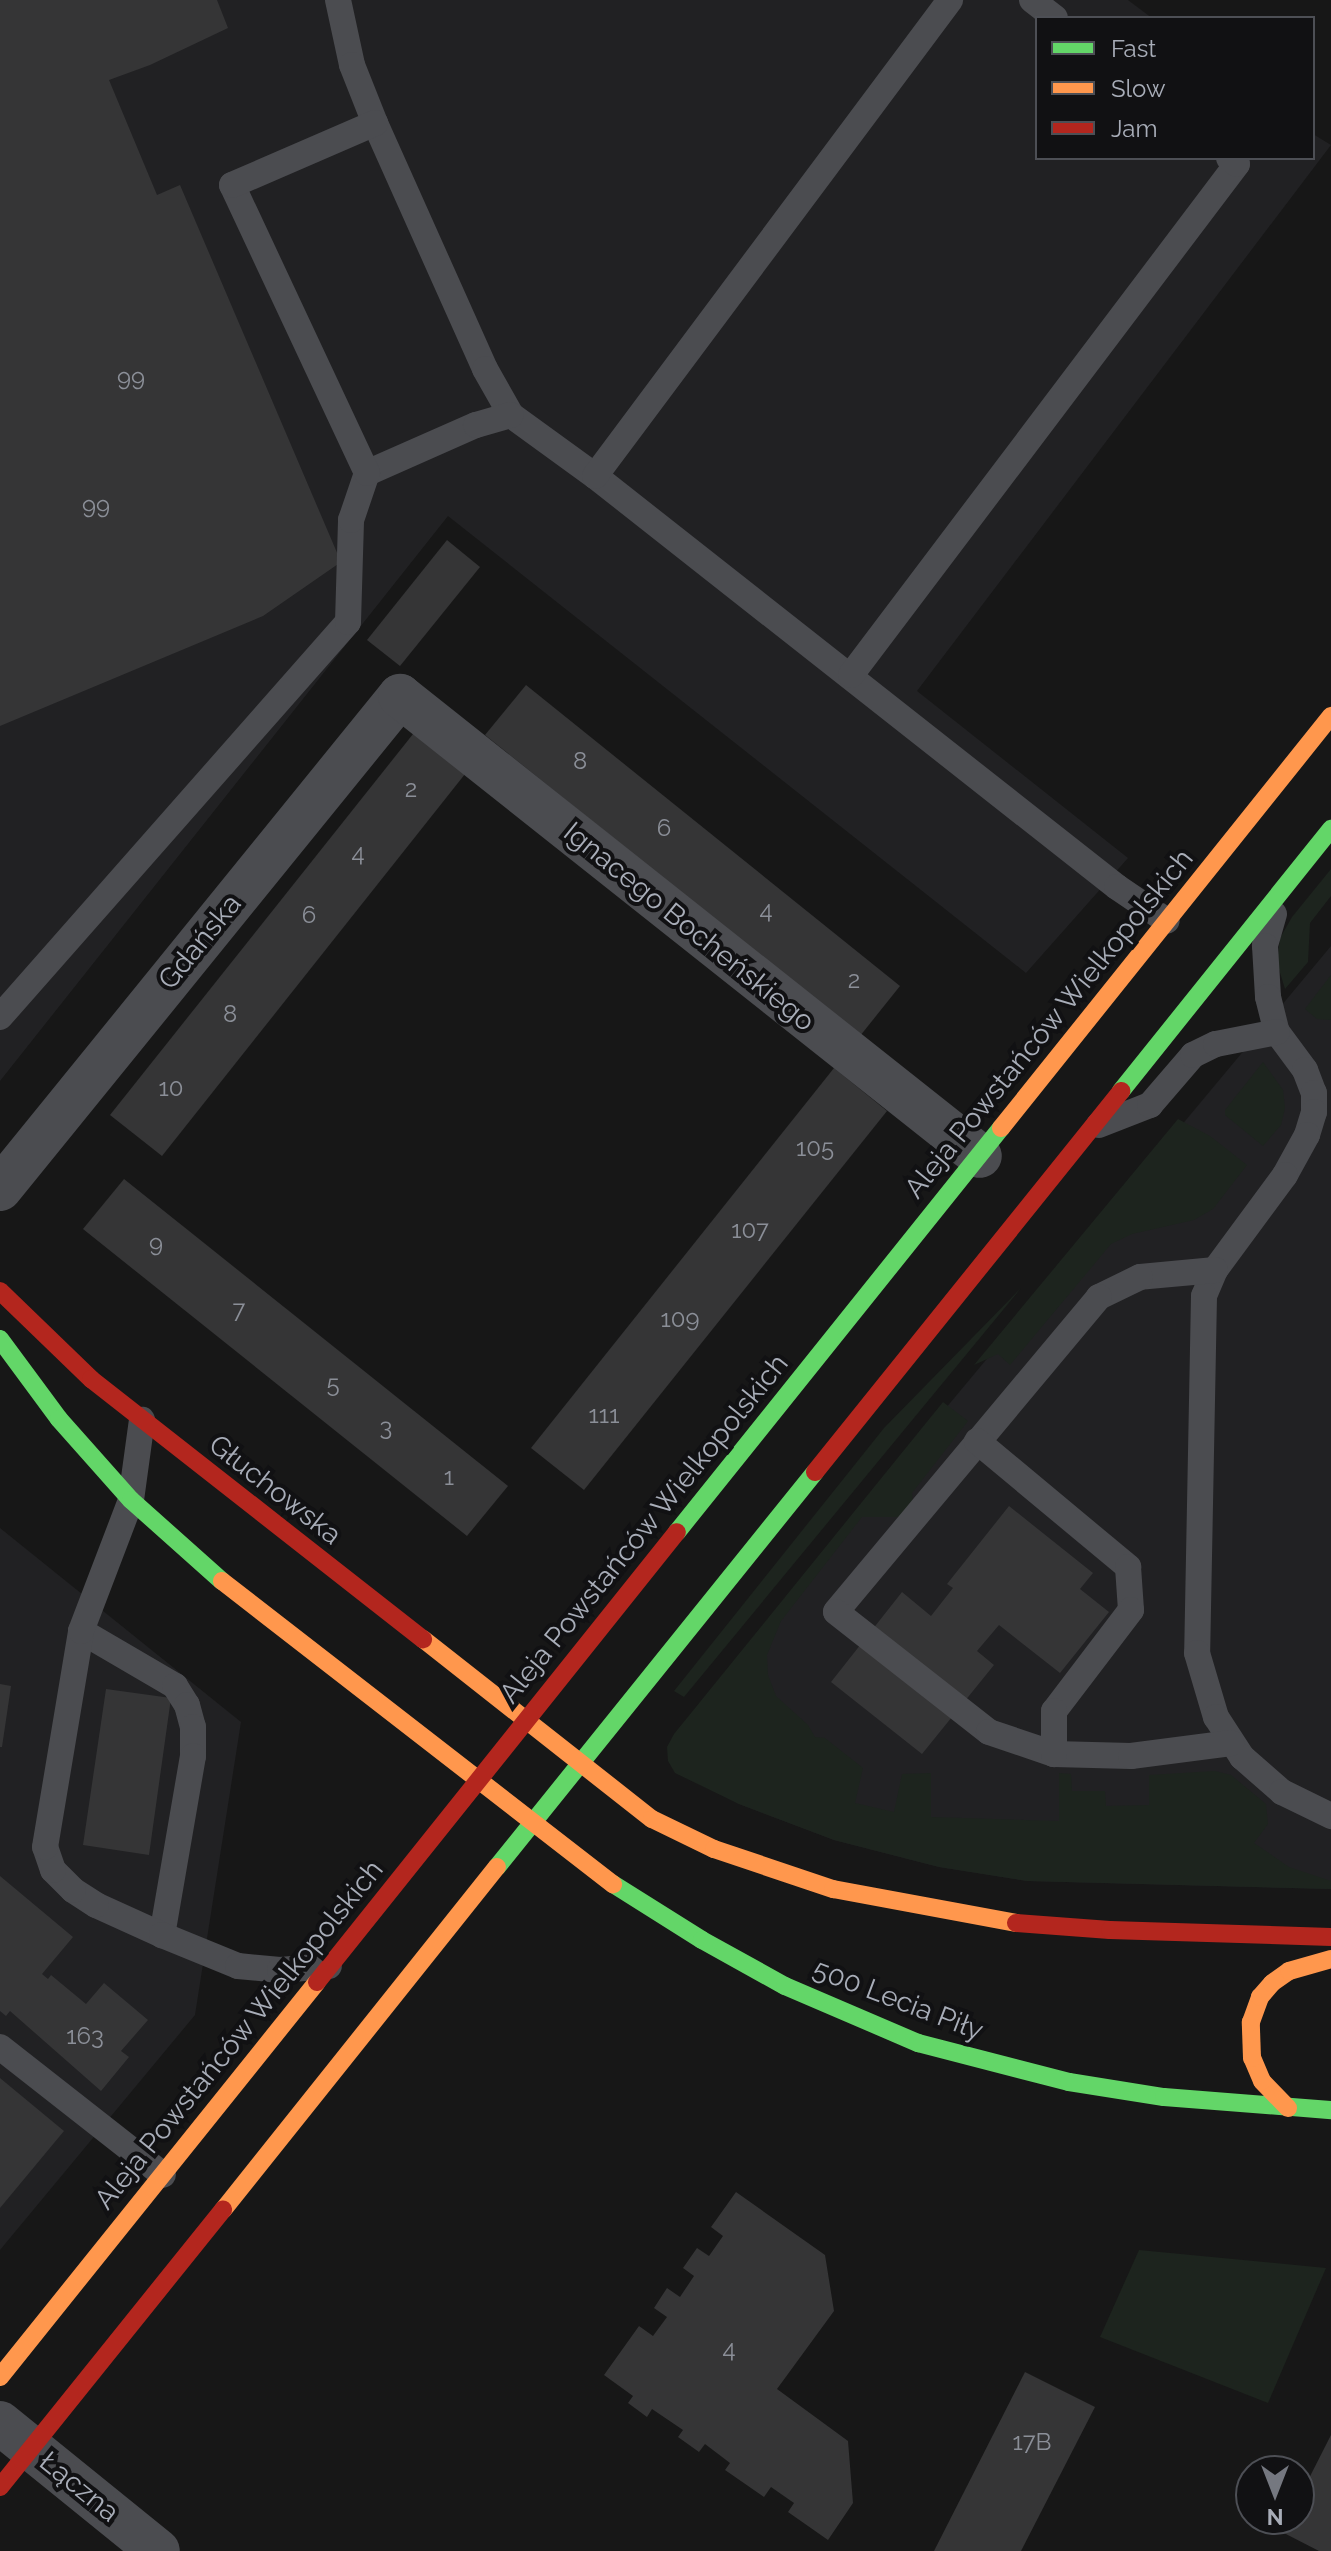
<!DOCTYPE html>
<html>
<head>
<meta charset="utf-8">
<style>
  body { margin:0 }
  #map { position:relative; width:1331px; height:2551px; overflow:hidden; background:#171717; font-family:Raleway,sans-serif }
  div>[style] { position:absolute }
  .built>* { inset:0; background:#212123 }
  .green>* { inset:0; background:#1d241e }
  .building>* { inset:0; background:#353536 }
  .lane>* { height:26px; margin:-13px; padding:0 13px; transform-origin:13px; border-radius:13px; background:#4b4c50 }
  .street>* { height:44px; margin:-22px; padding:0 22px; transform-origin:22px; border-radius:22px; background:#4b4c50 }
  .fast>* { height:18px; margin:-9px; padding:0 9px; transform-origin:9px; border-radius:9px; background:#63d668 }
  .slow>* { height:18px; margin:-9px; padding:0 9px; transform-origin:9px; border-radius:9px; background:#ff974d }
  .jam>* { height:18px; margin:-9px; padding:0 9px; transform-origin:9px; border-radius:9px; background:#b3261e }
  span { translate:-50% -50%; white-space:nowrap; text-align:center; line-height:1.15; -webkit-text-stroke:8px #111113; paint-order:stroke }
  .number-label { font-size:24px; color:#8b8f98 }
  .number-label span { -webkit-text-stroke-width:0 }
  .street-label { font-size:28px; color:#a8adb8 }
  .legend { position:absolute; left:1035px; top:16px; width:280px; height:144px; box-sizing:border-box; background:#111113; border:2px solid #4d4f55; margin:0; padding:10px 14px; list-style:none; font-size:24px; color:#a8adb8 }
  .legend li { display:flex; align-items:center; gap:16px; height:40px }
  .legend b { width:40px; border:2px solid #4d4f55 }
  .north { position:absolute; left:1235px; top:2455px; width:80px; height:80px; box-sizing:border-box; background:#111113; border:2px solid #4d4f55; border-radius:50%; rotate:180deg; font-size:22px; font-weight:700; line-height:32px; text-align:center; color:#a8adb8 }
  .north::after { content:''; display:block; margin:auto; width:28px; height:36px; background:#757880; clip-path:polygon(50% 0,100% 100%,50% 72%,0 100%) }
</style>
</head>
<body>
<div id="map">
  <div class="built">
    <i style="clip-path:polygon(0 0,1128px 0,1152px 18px,1037px 18px,1037px 158px,1313px 158px,1313px 134px,1331px 145px,917px 691px,1128px 858px,1026px 973px,448px 516px,0 1081px)"></i>
    <i style="clip-path:polygon(1331px 946px,1331px 1889px,1027px 1881px,939px 1867px,834px 1840px,739px 1804px,678px 1773px,690px 1715px)"></i>
    <i style="clip-path:polygon(0 1528px,241px 1722px,195px 2015px,0 2250px)"></i>
  </div>
  <div class="green">
    <i style="clip-path:polygon(1331px 869px,1331px 896px,1310px 923px,1308px 962px,1285px 989px,1277px 963px,1280px 938px,1292px 917px)"></i>
    <i style="clip-path:polygon(1331px 975px,1331px 1020px,1317px 1019px,1305px 1009px)"></i>
    <i style="clip-path:polygon(1263px 1062px,1283px 1090px,1285px 1108px,1281px 1125px,1263px 1146px,1225px 1115px,1225px 1110px)"></i>
    <i style="clip-path:polygon(1178px 1119px,1210px 1136px,1247px 1165px,1213px 1209px,1194px 1220px,1132px 1234px,1111px 1244px,1010px 1365px,998px 1354px,974px 1365px)"></i>
    <i style="clip-path:polygon(1021px 1288px,684px 1697px,674px 1691px,884px 1428px)"></i>
    <i style="clip-path:polygon(943px 1402px,968px 1421px,912px 1493px,913px 1504px,903px 1517px,862px 1517px,781px 1621px,767px 1655px,768px 1675px,776px 1696px,808px 1725px,815px 1737px,825px 1738px,863px 1768px,855px 1803px,894px 1812px,902px 1774px,931px 1773px,931px 1817px,1059px 1821px,1059px 1773px,1071px 1774px,1072px 1791px,1105px 1791px,1106px 1806px,1149px 1805px,1149px 1775px,1215px 1771px,1231px 1775px,1266px 1804px,1268px 1824px,1254px 1843px,1289px 1867px,1331px 1881px,1331px 1889px,1027px 1881px,939px 1867px,834px 1840px,739px 1804px,675px 1773px,668px 1761px,667px 1747px,674px 1734px)"></i>
    <i style="clip-path:polygon(1139px 2250px,1326px 2268px,1268px 2403px,1100px 2337px)"></i>
  </div>
  <div class="building">
    <i style="clip-path:polygon(0 0,217px 0,228px 28px,150px 65px,109px 80px,157px 195px,180px 185px,341px 562px,263px 616px,0 726px)"></i>
    <i style="clip-path:polygon(447px 540px,480px 567px,400px 666px,367px 640px)"></i>
    <i style="clip-path:polygon(526px 685px,900px 986px,860px 1036px,485px 735px)"></i>
    <i style="clip-path:polygon(417px 729px,469px 769px,162px 1156px,110px 1115px)"></i>
    <i style="clip-path:polygon(834px 1068px,887px 1111px,584px 1490px,531px 1448px)"></i>
    <i style="clip-path:polygon(124px 1179px,508px 1486px,467px 1536px,83px 1229px)"></i>
    <i style="clip-path:polygon(1009px 1506px,1093px 1573px,1080px 1589px,1109px 1612px,1060px 1673px,999px 1625px,977px 1651px,994px 1665px,922px 1754px,831px 1682px,902px 1592px,931px 1616px,953px 1588px,947px 1584px)"></i>
    <i style="clip-path:polygon(0 1684px,11px 1686px,2px 1747px,0 1747px)"></i>
    <i style="clip-path:polygon(106px 1689px,171px 1698px,149px 1855px,83px 1845px)"></i>
    <i style="clip-path:polygon(0 1876px,73px 1937px,42px 1974px,48px 1979px,51px 1975px,86px 2004px,104px 1983px,148px 2020px,121px 2051px,129px 2057px,101px 2091px,10px 2011px,6px 2016px,0 2011px)"></i>
    <i style="clip-path:polygon(0 2078px,64px 2131px,0 2208px)"></i>
    <i style="clip-path:polygon(736px 2192px,825px 2255px,834px 2311px,777px 2389px,848px 2441px,853px 2503px,828px 2540px,788px 2512px,794px 2503px,771px 2487px,764px 2497px,725px 2470px,730px 2463px,705px 2444px,699px 2452px,678px 2437px,683px 2430px,652px 2409px,647px 2417px,628px 2403px,633px 2396px,604px 2375px,639px 2326px,653px 2336px,667px 2317px,654px 2308px,667px 2288px,680px 2297px,694px 2276px,683px 2268px,697px 2248px,709px 2256px,723px 2236px,711px 2227px)"></i>
    <i style="clip-path:polygon(1025px 2372px,1095px 2407px,1021px 2551px,934px 2551px)"></i>
    <i style="clip-path:polygon(1331px 2435px,1331px 2551px,1319px 2551px,1282px 2532px,1288px 2519px,1299px 2519px,1299px 2498px)"></i>
  </div>
  <div class="lane">
    <i style="left:338px;top:0;width:66px;rotate:77.8deg"></i>
    <i style="left:352px;top:65px;width:62px;rotate:68.4deg"></i>
    <i style="left:375px;top:123px;width:269px;rotate:65.9deg"></i>
    <i style="left:485px;top:369px;width:53px;rotate:60.5deg"></i>
    <i style="left:511px;top:415px;width:104px;rotate:36deg"></i>
    <i style="left:595px;top:476px;width:664px;rotate:38.22deg"></i>
    <i style="left:1117px;top:887px;width:60px;rotate:34.2deg"></i>
    <i style="left:1032px;top:0;width:29px;rotate:38deg"></i>
    <i style="left:367px;top:473px;width:119px;rotate:-23.8deg"></i>
    <i style="left:476px;top:425px;width:36px;rotate:-16deg"></i>
    <i style="left:595px;top:476px;width:594px;rotate:-53.28deg"></i>
    <i style="left:851px;top:675px;width:640px;rotate:-52.93deg"></i>
    <i style="left:1237px;top:164px;width:10px;rotate:-143deg"></i>
    <i style="left:1274px;top:914px;width:33px;rotate:106deg"></i>
    <i style="left:1265px;top:946px;width:51px;rotate:86.6deg"></i>
    <i style="left:1268px;top:997px;width:36px;rotate:76deg"></i>
    <i style="left:1277px;top:1032px;width:47px;rotate:53.6deg"></i>
    <i style="left:1305px;top:1070px;width:25px;rotate:69deg"></i>
    <i style="left:1314px;top:1093px;width:19px;rotate:90deg"></i>
    <i style="left:1314px;top:1112px;width:24px;rotate:107deg"></i>
    <i style="left:1307px;top:1135px;width:46px;rotate:118.8deg"></i>
    <i style="left:1285px;top:1175px;width:118px;rotate:126.4deg"></i>
    <i style="left:1215px;top:1270px;width:28px;rotate:113deg"></i>
    <i style="left:1204px;top:1296px;width:357px;rotate:91.1deg"></i>
    <i style="left:1197px;top:1653px;width:67px;rotate:73.5deg"></i>
    <i style="left:1216px;top:1717px;width:48px;rotate:57deg"></i>
    <i style="left:1242px;top:1757px;width:53px;rotate:41.2deg"></i>
    <i style="left:1282px;top:1792px;width:55px;rotate:26.1deg"></i>
    <i style="left:0;top:1017px;width:526px;rotate:-48.62deg"></i>
    <i style="left:348px;top:622px;width:102px;rotate:-88.3deg"></i>
    <i style="left:351px;top:520px;width:50px;rotate:-71.2deg"></i>
    <i style="left:367px;top:473px;width:318px;rotate:-115.1deg"></i>
    <i style="left:232px;top:185px;width:156px;rotate:-23.4deg"></i>
    <i style="left:1099px;top:1125px;width:55px;rotate:-21.4deg"></i>
    <i style="left:1150px;top:1105px;width:66px;rotate:-49.3deg"></i>
    <i style="left:1193px;top:1055px;width:25px;rotate:-26deg"></i>
    <i style="left:1216px;top:1044px;width:62px;rotate:-11.1deg"></i>
    <i style="left:1215px;top:1270px;width:75px;rotate:174.7deg"></i>
    <i style="left:1140px;top:1277px;width:46px;rotate:154deg"></i>
    <i style="left:1099px;top:1297px;width:410px;rotate:129.9deg"></i>
    <i style="left:836px;top:1612px;width:194px;rotate:38.1deg"></i>
    <i style="left:989px;top:1732px;width:69px;rotate:18.7deg"></i>
    <i style="left:1054px;top:1754px;width:77px;rotate:1.5deg"></i>
    <i style="left:1131px;top:1756px;width:101px;rotate:-7.4deg"></i>
    <i style="left:977px;top:1441px;width:197px;rotate:39.8deg"></i>
    <i style="left:1128px;top:1567px;width:43px;rotate:86deg"></i>
    <i style="left:1131px;top:1610px;width:127px;rotate:127.3deg"></i>
    <i style="left:1054px;top:1711px;width:43px;rotate:90deg"></i>
    <i style="left:81px;top:1631px;width:109px;rotate:30.3deg"></i>
    <i style="left:175px;top:1686px;width:22px;rotate:58deg"></i>
    <i style="left:187px;top:1705px;width:23px;rotate:75deg"></i>
    <i style="left:193px;top:1727px;width:29px;rotate:90deg"></i>
    <i style="left:193px;top:1756px;width:182px;rotate:99.8deg"></i>
    <i style="left:162px;top:1935px;width:72px;rotate:-155.6deg"></i>
    <i style="left:96px;top:1905px;width:27px;rotate:-147deg"></i>
    <i style="left:73px;top:1890px;width:28px;rotate:-135deg"></i>
    <i style="left:53px;top:1870px;width:24px;rotate:-109deg"></i>
    <i style="left:45px;top:1847px;width:219px;rotate:-80.5deg"></i>
    <i style="left:81px;top:1631px;width:140px;rotate:-69.1deg"></i>
    <i style="left:131px;top:1500px;width:81px;rotate:-82.2deg"></i>
    <i style="left:162px;top:1935px;width:82px;rotate:22.2deg"></i>
    <i style="left:238px;top:1966px;width:42px;rotate:5.4deg"></i>
    <i style="left:280px;top:1970px;width:49px;rotate:-4.7deg"></i>
    <i style="left:0;top:2047px;width:207px;rotate:38.1deg"></i>
  </div>
  <div class="street">
    <i style="left:0;top:1189px;width:635px;rotate:-50.95deg"></i>
    <i style="left:400px;top:696px;width:740px;rotate:38.42deg"></i>
    <i style="left:0;top:2423px;width:203px;rotate:39deg"></i>
  </div>
  <div class="fast">
    <i style="left:1121px;top:1091px;width:336px;rotate:-51.3deg"></i>
    <i style="left:0;top:1339px;width:99px;rotate:53.6deg"></i>
    <i style="left:59px;top:1419px;width:108px;rotate:48.4deg"></i>
    <i style="left:131px;top:1500px;width:122px;rotate:41.7deg"></i>
    <i style="left:677px;top:1532px;width:518px;rotate:-51.27deg"></i>
    <i style="left:497px;top:1867px;width:507px;rotate:-51.16deg"></i>
    <i style="left:613px;top:1884px;width:105px;rotate:32.2deg"></i>
    <i style="left:702px;top:1940px;width:95px;rotate:29deg"></i>
    <i style="left:785px;top:1986px;width:145px;rotate:23.2deg"></i>
    <i style="left:918px;top:2043px;width:156px;rotate:14.5deg"></i>
    <i style="left:1069px;top:2082px;width:96px;rotate:9deg"></i>
    <i style="left:1164px;top:2097px;width:168px;rotate:4.5deg"></i>
  </div>
  <div class="slow">
    <i style="left:1001px;top:1128px;width:528px;rotate:-51.31deg"></i>
    <i style="left:222px;top:1581px;width:495px;rotate:37.8deg"></i>
    <i style="left:423px;top:1639px;width:291px;rotate:38.2deg"></i>
    <i style="left:652px;top:1819px;width:69px;rotate:25.8deg"></i>
    <i style="left:714px;top:1849px;width:126px;rotate:18.6deg"></i>
    <i style="left:833px;top:1889px;width:186px;rotate:10.5deg"></i>
    <i style="left:1288px;top:2108px;width:37px;rotate:-134deg"></i>
    <i style="left:1262px;top:2081px;width:25px;rotate:-113deg"></i>
    <i style="left:1252px;top:2058px;width:36px;rotate:-92deg"></i>
    <i style="left:1251px;top:2022px;width:27px;rotate:-70deg"></i>
    <i style="left:1260px;top:1997px;width:18px;rotate:-49deg"></i>
    <i style="left:1272px;top:1983px;width:21px;rotate:-35deg"></i>
    <i style="left:1289px;top:1971px;width:44px;rotate:-15.9deg"></i>
    <i style="left:223px;top:2210px;width:439px;rotate:-51.4deg"></i>
    <i style="left:0;top:2377px;width:506px;rotate:-51.25deg"></i>
  </div>
  <div class="jam">
    <i style="left:0;top:1291px;width:127px;rotate:44deg"></i>
    <i style="left:91px;top:1379px;width:422px;rotate:38.1deg"></i>
    <i style="left:815px;top:1472px;width:489px;rotate:-51.2deg"></i>
    <i style="left:1016px;top:1923px;width:94px;rotate:4.3deg"></i>
    <i style="left:1110px;top:1930px;width:221px;rotate:1.8deg"></i>
    <i style="left:317px;top:1982px;width:576px;rotate:-51.34deg"></i>
    <i style="left:0;top:2487px;width:356px;rotate:-51.2deg"></i>
  </div>
  <div class="number-label">
    <span style="left:131px;top:378px">99</span>
    <span style="left:96px;top:506px">99</span>
    <span style="left:580px;top:761px">8</span>
    <span style="left:411px;top:789px">2</span>
    <span style="left:664px;top:828px">6</span>
    <span style="left:358px;top:853px">4</span>
    <span style="left:766px;top:910px">4</span>
    <span style="left:309px;top:915px">6</span>
    <span style="left:854px;top:980px">2</span>
    <span style="left:230px;top:1014px">8</span>
    <span style="left:171px;top:1088px">10</span>
    <span style="left:815px;top:1148px">105</span>
    <span style="left:750px;top:1230px">107</span>
    <span style="left:156px;top:1244px">9</span>
    <span style="left:239px;top:1310px">7</span>
    <span style="left:680px;top:1319px">109</span>
    <span style="left:333px;top:1384px">5</span>
    <span style="left:604px;top:1415px">111</span>
    <span style="left:386px;top:1427px">3</span>
    <span style="left:449px;top:1477px">1</span>
    <span style="left:85px;top:2036px">163</span>
    <span style="left:729px;top:2349px">4</span>
    <span style="left:1032px;top:2442px">17B</span>
  </div>
  <div class="street-label">
    <span style="left:689px;top:927px;rotate:39deg">Ignacego Bocheńskiego</span>
    <span style="left:200px;top:942px;rotate:-51deg">Gdańska</span>
    <span style="left:1049px;top:1024px;rotate:-51deg">Aleja Powstańców Wielkopolskich</span>
    <span style="left:275px;top:1490px;rotate:38deg">Głuchowska</span>
    <span style="left:644px;top:1529px;rotate:-51deg">Aleja Powstańców Wielkopolskich</span>
    <span style="left:898px;top:2000px;rotate:21deg">500 Lecia Piły</span>
    <span style="left:239px;top:2035px;rotate:-51deg">Aleja Powstańców Wielkopolskich</span>
    <span style="left:79px;top:2487px;rotate:39deg">Łączna</span>
  </div>
  <ul class="legend">
  <li><b style="height:10px;background:#63d668"></b>Fast</li>
  <li><b style="height:10px;background:#ff974d"></b>Slow</li>
  <li><b style="height:10px;background:#b3261e"></b>Jam</li>
  </ul>
  <div class="north">N</div>
</div>
</body>
</html>
